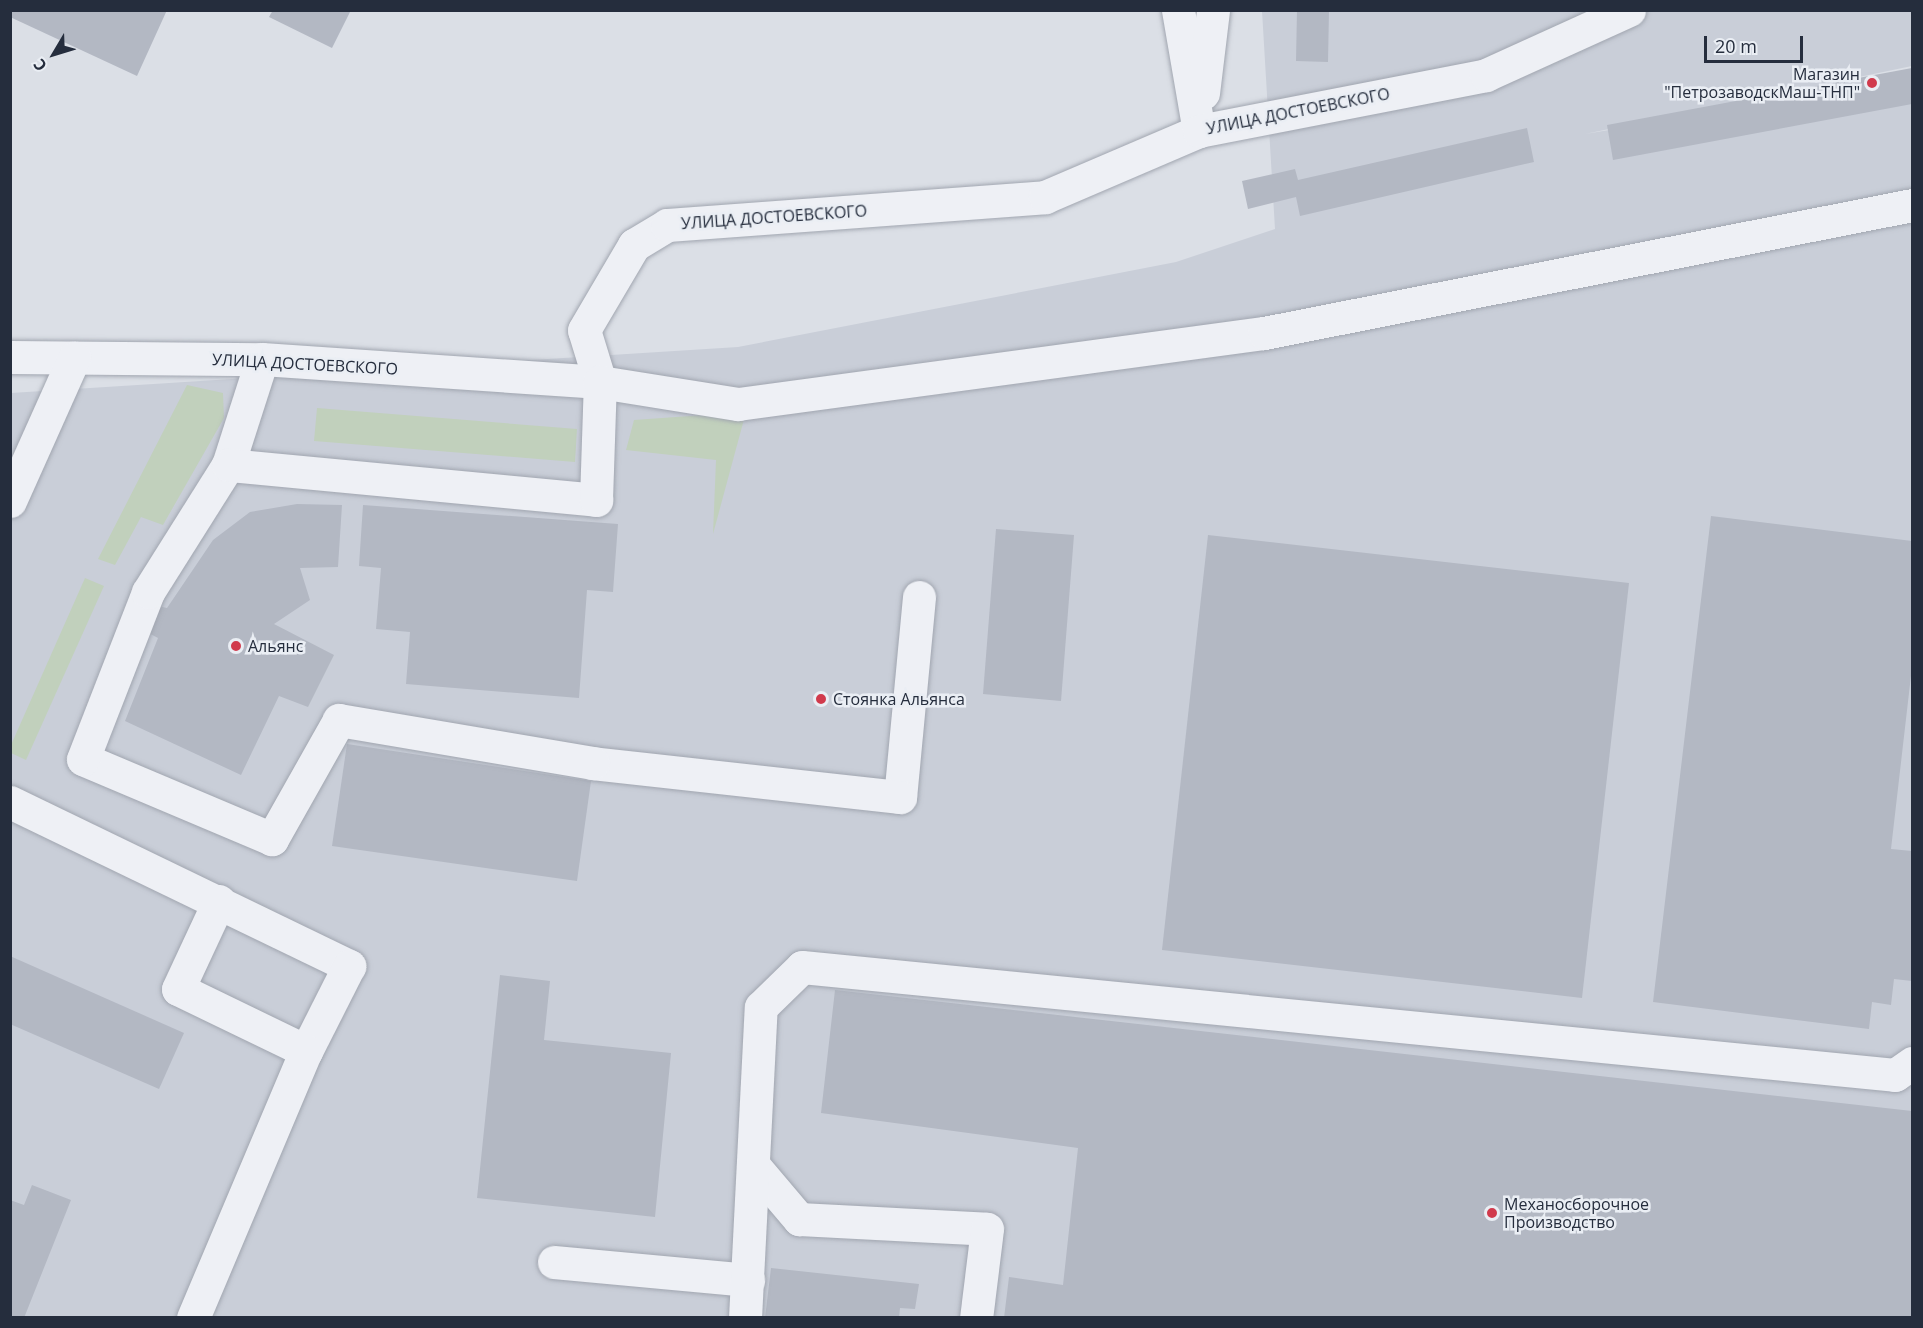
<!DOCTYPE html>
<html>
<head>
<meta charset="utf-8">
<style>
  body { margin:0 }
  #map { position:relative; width:1923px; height:1328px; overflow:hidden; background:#dbdfe6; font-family:"Open Sans",sans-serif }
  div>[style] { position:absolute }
  .built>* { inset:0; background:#c9ced8 }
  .green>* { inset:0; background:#c1d0bc }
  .building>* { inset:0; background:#b3b8c3 }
  .roads { filter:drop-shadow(0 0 2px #a1a6b0) drop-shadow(0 0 2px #a1a6b0) }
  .minor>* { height:33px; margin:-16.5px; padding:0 16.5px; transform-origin:16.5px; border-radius:16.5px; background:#eef0f5 }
  .dots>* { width:16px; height:16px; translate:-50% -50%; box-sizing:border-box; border:3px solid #eaeef4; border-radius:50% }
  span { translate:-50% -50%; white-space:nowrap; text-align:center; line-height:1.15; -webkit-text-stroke:5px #eaeef4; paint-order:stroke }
  .poi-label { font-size:16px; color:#252d3d }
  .right { translate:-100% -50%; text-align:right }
  .left { translate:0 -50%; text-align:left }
  .street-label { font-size:16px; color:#252d3d }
  .frame { position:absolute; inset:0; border:12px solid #252d3d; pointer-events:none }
  .north { position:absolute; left:24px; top:24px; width:60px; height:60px; -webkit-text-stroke:4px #eaeef4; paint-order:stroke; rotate:232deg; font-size:16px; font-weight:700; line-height:24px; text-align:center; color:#252d3d }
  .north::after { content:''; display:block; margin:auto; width:21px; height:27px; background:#252d3d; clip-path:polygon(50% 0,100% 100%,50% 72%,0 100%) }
  .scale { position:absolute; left:1704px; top:36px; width:99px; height:27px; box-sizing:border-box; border:3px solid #252d3d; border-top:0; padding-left:8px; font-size:18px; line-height:21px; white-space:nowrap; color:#252d3d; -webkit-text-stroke:4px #eaeef4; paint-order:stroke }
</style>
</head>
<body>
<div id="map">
  <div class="built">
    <i style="clip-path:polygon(1262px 11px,1912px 11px,1912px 66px,1585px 134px,1912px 80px,1912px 1317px,11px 1318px,11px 393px,738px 347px,1176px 262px,1275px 229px)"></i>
  </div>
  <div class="green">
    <i style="clip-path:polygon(187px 385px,223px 393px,224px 418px,163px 525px,141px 517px,115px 565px,98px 559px)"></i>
    <i style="clip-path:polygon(317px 408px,577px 429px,575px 462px,314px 441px)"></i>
    <i style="clip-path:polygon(746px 412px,713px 534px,716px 460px,626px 450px,634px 420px)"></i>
    <i style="clip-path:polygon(85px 578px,104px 586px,26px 760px,11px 753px,11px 745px)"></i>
  </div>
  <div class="building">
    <i style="clip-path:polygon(10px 10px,167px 10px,137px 76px,10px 17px)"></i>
    <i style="clip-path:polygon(273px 10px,351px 10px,332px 48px,269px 17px)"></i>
    <i style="clip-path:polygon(1297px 10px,1329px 10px,1328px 62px,1296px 61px)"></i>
    <i style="clip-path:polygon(1912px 68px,1912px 104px,1613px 160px,1607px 125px)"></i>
    <i style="clip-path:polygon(1527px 128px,1534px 162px,1300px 216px,1296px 197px,1248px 209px,1242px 181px,1295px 169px,1298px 180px)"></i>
    <i style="clip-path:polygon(297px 504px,342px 505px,338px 567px,300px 568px,310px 600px,274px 624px,334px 655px,308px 707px,279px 696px,241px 775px,125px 721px,158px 638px,143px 630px,154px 605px,167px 608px,213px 540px,250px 512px)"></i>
    <i style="clip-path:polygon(363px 505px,618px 524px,613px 592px,587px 590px,579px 698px,406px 684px,410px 632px,376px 629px,381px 568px,359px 566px)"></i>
    <i style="clip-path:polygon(1711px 516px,1912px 541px,1912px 667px,1891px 849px,1912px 851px,1912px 981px,1894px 979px,1891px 1005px,1872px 1002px,1869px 1029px,1653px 1002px)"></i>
    <i style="clip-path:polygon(996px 529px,1074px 535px,1061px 701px,983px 694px)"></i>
    <i style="clip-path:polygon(1208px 535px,1629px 583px,1582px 998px,1162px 950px)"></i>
    <i style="clip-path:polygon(347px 744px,591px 781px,577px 881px,332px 846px)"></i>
    <i style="clip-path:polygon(10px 956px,184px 1033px,159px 1089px,10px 1024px)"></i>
    <i style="clip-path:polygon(500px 975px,550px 981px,544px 1040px,671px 1053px,655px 1217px,477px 1198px)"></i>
    <i style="clip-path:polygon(835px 990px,1912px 1111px,1912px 1318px,1004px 1318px,1009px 1277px,1063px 1285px,1078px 1148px,821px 1113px)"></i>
    <i style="clip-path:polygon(32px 1185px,71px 1200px,24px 1318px,10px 1318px,10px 1200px,24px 1205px)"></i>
    <i style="clip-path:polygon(771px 1268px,919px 1284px,915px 1309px,900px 1308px,899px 1318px,765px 1318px)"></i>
  </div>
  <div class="roads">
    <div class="minor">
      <i style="left:1178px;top:10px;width:123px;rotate:80.2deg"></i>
      <i style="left:1203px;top:93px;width:84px;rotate:-83.1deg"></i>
      <i style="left:10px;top:357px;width:252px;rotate:0.5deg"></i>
      <i style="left:262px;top:359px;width:339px;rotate:3.9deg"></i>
      <i style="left:600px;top:382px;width:54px;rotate:-107.1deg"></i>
      <i style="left:584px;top:330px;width:99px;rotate:-59.5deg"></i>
      <i style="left:634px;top:245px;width:39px;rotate:-31deg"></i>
      <i style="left:667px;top:225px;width:379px;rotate:-4.2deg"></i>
      <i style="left:1045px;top:197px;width:168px;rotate:-23.2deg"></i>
      <i style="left:1199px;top:131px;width:292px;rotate:-11deg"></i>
      <i style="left:1486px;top:75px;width:157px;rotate:-24.4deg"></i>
      <i style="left:228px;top:465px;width:111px;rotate:-72.2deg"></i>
      <i style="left:10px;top:501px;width:157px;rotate:-65.9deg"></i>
      <i style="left:919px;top:597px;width:201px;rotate:95.4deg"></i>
      <i style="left:900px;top:797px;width:309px;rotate:-173.7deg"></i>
      <i style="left:593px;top:763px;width:258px;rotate:-170.4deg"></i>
      <i style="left:339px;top:720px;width:137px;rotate:119.4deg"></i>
      <i style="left:272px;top:839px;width:205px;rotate:-157.1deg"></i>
      <i style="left:83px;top:759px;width:179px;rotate:-68.7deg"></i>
      <i style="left:148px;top:592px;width:150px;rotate:-57.8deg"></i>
      <i style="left:228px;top:465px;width:370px;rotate:5.4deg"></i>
      <i style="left:596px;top:500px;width:118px;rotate:-88.1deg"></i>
      <i style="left:600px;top:382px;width:140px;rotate:9.1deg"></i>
      <i style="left:738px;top:404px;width:531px;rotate:-7.69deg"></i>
      <i style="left:1264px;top:333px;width:661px;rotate:-11.17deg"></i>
      <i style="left:10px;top:802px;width:377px;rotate:25.8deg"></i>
      <i style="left:349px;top:966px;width:95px;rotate:116.8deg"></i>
      <i style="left:754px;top:1166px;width:70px;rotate:49.7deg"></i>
      <i style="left:799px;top:1219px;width:188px;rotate:3deg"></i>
      <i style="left:987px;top:1229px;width:90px;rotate:97deg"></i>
      <i style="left:554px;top:1262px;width:195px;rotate:5.3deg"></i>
      <i style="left:193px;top:1318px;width:290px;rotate:-67.1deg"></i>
      <i style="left:306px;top:1051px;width:142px;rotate:-154.2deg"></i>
      <i style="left:178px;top:989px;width:97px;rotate:-65deg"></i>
      <i style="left:745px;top:1318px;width:311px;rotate:-87.1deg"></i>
      <i style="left:761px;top:1007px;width:57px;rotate:-44.3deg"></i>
      <i style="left:802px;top:967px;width:1098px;rotate:5.64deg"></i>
      <i style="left:1895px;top:1075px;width:21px;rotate:-35deg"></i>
    </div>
  </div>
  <div class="dots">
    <i style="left:1872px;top:83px;background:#d13a4c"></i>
    <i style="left:236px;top:646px;background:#d13a4c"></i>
    <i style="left:821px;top:699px;background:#d13a4c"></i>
    <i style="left:1492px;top:1213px;background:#d13a4c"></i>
  </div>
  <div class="poi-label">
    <span class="right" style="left:1860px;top:83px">Магазин<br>"ПетрозаводскМаш-ТНП"</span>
    <span class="left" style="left:248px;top:646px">Альянс</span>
    <span class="left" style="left:833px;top:699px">Стоянка Альянса</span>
    <span class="left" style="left:1504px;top:1213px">Механосборочное<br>Производство</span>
  </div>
  <div class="street-label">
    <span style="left:1298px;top:111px;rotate:-11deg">УЛИЦА ДОСТОЕВСКОГО</span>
    <span style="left:774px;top:217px;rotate:-4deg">УЛИЦА ДОСТОЕВСКОГО</span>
    <span style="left:305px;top:364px;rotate:3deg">УЛИЦА ДОСТОЕВСКОГО</span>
  </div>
  <div class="frame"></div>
  <div class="north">С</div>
  <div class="scale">20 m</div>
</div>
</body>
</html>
